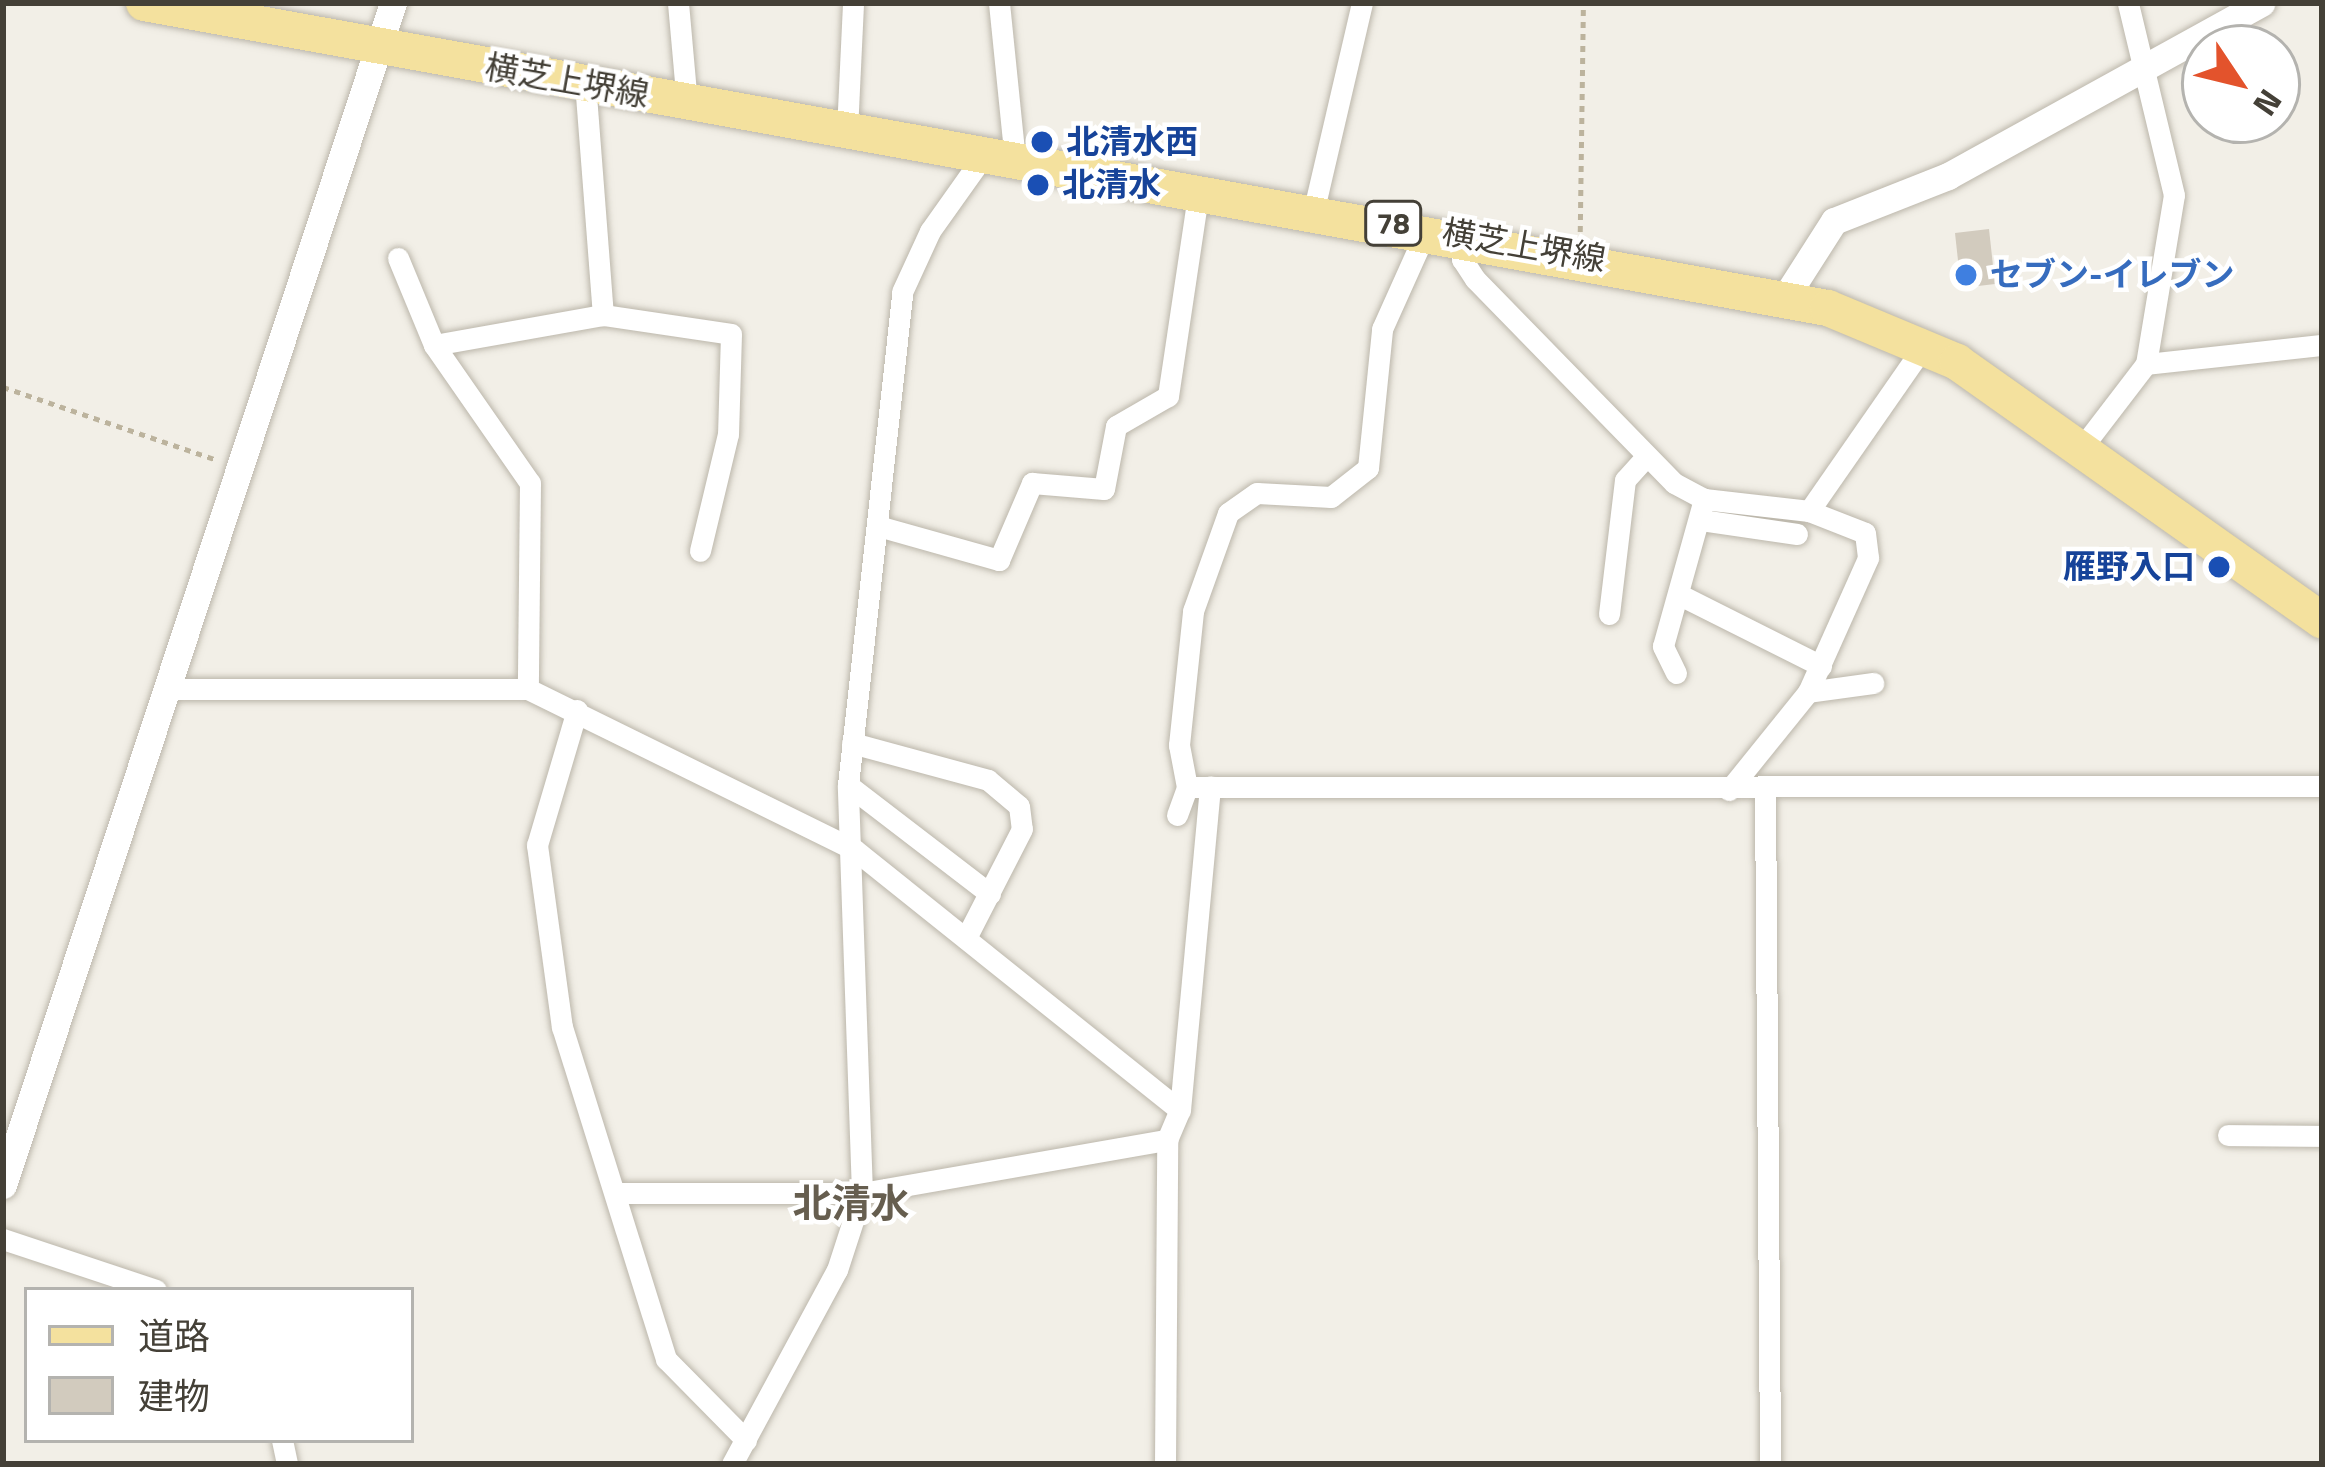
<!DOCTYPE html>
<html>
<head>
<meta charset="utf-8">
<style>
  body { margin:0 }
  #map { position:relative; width:2325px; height:1467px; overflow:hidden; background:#f2efe7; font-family:"Titillium Web","Noto Sans JP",sans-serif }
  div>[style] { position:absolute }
  .building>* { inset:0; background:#d2cbbe }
  .path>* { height:4.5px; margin-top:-2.25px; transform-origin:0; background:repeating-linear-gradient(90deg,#bcb39d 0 6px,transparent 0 12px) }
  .roads { filter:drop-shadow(0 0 3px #bcb7ab) drop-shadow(0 0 3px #bcb7ab) }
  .minor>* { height:21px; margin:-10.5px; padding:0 10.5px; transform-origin:10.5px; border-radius:10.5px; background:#fff }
  .tertiary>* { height:27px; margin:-13.5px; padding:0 13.5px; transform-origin:13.5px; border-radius:13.5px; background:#fff }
  .primary>* { height:36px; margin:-18px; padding:0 18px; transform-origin:18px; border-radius:18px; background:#f4e19e }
  .dots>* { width:33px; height:33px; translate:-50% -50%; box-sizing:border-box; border:6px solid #fff; border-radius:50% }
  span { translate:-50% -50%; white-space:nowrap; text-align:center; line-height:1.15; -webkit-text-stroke:9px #fff; paint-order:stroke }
  .shield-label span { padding:3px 9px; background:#fff; border:3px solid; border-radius:9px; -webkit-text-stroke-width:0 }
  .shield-label { font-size:30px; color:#444037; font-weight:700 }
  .street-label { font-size:33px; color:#444037 }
  .transit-label { font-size:33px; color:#164399; font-weight:700 }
  .left { translate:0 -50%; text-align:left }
  .right { translate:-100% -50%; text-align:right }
  .shop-label { font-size:33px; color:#366cbe; font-weight:700 }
  .quarter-label { font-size:39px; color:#665e4f; font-weight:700 }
  .frame { position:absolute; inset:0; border:6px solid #444037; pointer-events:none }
  .legend { position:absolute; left:24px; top:1287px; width:390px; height:156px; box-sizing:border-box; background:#fff; border:3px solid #b4b3af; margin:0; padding:15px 21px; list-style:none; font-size:36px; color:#444037 }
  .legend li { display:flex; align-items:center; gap:24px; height:60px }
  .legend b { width:60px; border:3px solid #b4b3af }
  .north { position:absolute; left:2181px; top:24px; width:120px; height:120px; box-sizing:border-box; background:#fff; border:3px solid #b4b3af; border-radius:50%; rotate:125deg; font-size:33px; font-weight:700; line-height:48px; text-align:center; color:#444037 }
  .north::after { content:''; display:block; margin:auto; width:42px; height:54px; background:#e3532c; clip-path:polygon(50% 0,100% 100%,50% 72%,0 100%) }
</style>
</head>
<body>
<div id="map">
  <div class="building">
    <i style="clip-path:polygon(1989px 229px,1995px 284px,1961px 288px,1955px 233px)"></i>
  </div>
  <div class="path">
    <i style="left:1580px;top:232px;width:229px;rotate:-89.2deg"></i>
    <i style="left:3px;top:387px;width:226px;rotate:18.8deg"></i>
  </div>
  <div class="roads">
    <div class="minor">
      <i style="left:678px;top:3px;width:101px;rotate:84.9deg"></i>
      <i style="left:999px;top:3px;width:158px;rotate:84.2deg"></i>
      <i style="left:585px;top:82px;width:234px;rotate:85.6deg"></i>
      <i style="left:847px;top:131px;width:128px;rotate:-87.3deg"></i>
      <i style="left:1314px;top:209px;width:212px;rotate:-76.9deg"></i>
      <i style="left:1467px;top:236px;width:24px;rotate:102deg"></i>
      <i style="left:1462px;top:259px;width:24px;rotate:57deg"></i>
      <i style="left:1475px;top:279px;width:285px;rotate:45.7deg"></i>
      <i style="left:1674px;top:483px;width:34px;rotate:28deg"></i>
      <i style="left:1704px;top:499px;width:106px;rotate:6.5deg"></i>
      <i style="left:1809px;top:511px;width:60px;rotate:21.4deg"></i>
      <i style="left:1865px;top:533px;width:25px;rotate:83deg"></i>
      <i style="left:1868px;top:558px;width:147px;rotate:114.1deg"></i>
      <i style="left:1808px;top:692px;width:126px;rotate:128.9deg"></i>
      <i style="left:398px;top:258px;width:94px;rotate:67.5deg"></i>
      <i style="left:434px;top:345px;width:168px;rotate:55.2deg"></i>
      <i style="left:530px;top:483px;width:206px;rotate:90.6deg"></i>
      <i style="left:434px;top:345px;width:172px;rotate:-10.1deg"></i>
      <i style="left:603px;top:315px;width:129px;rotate:8.4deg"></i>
      <i style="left:731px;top:334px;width:100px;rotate:91.7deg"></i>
      <i style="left:728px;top:434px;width:120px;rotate:103.5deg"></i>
      <i style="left:2146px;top:364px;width:177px;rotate:-6.2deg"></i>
      <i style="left:2083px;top:446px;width:103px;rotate:-52.5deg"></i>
      <i style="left:2146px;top:364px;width:171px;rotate:-80.6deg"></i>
      <i style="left:2174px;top:195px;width:197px;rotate:-103.5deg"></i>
      <i style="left:1809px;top:511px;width:203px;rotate:-55.2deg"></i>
      <i style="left:1701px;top:520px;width:97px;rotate:8.3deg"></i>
      <i style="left:878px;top:526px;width:126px;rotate:15.7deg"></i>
      <i style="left:999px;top:560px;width:84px;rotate:-66.8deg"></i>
      <i style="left:1032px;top:483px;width:72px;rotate:4.8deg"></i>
      <i style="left:1104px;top:489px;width:64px;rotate:-79.2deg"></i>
      <i style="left:1116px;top:426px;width:60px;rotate:-30deg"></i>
      <i style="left:1168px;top:396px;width:209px;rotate:-81.5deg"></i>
      <i style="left:1680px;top:595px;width:158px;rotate:26.7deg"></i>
      <i style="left:1609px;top:614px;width:135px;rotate:-83.2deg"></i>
      <i style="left:1625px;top:480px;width:27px;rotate:-48deg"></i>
      <i style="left:1676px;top:673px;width:30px;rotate:-116deg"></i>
      <i style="left:1663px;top:646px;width:153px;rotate:-74.4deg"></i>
      <i style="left:166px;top:689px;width:362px"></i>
      <i style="left:528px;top:689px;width:364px;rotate:26.2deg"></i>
      <i style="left:855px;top:850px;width:416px;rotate:38.7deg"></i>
      <i style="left:1808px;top:692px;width:66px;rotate:-7.9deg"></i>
      <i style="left:577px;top:710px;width:141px;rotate:106.5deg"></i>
      <i style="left:537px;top:845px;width:184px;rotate:82.2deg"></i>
      <i style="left:562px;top:1027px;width:348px;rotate:72.6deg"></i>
      <i style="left:666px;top:1359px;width:114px;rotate:45.4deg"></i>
      <i style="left:852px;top:743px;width:141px;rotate:15.2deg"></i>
      <i style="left:988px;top:780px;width:40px;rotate:40deg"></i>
      <i style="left:1019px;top:806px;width:23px;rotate:83deg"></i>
      <i style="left:1022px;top:829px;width:123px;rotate:117.2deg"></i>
      <i style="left:848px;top:785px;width:179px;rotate:37.5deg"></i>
      <i style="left:1187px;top:787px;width:1135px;rotate:-0.05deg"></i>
      <i style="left:1765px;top:791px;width:673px;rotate:89.57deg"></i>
      <i style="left:1177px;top:815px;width:30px;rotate:-70deg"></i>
      <i style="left:1187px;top:787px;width:43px;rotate:-100.8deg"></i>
      <i style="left:1179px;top:745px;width:135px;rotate:-84deg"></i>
      <i style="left:1193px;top:611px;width:104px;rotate:-70.3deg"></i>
      <i style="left:1228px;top:513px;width:35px;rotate:-35deg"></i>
      <i style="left:1257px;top:493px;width:74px;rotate:3.1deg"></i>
      <i style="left:1331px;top:497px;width:47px;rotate:-38.1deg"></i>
      <i style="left:1368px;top:468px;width:140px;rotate:-84.2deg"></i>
      <i style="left:1382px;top:329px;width:110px;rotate:-65.8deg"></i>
      <i style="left:2228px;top:1135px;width:94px;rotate:0.6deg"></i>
      <i style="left:617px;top:1193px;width:245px"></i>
      <i style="left:862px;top:1193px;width:310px;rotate:-9.9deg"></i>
      <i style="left:3px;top:1239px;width:161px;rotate:18.4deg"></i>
      <i style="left:282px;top:1440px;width:25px;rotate:78deg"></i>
      <i style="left:732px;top:1464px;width:221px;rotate:-61.6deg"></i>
      <i style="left:837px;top:1270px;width:81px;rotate:-72deg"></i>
      <i style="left:862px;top:1193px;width:408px;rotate:-92deg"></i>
      <i style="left:848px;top:785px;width:496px;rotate:-83.7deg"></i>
      <i style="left:902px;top:292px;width:67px;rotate:-65.3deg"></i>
      <i style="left:930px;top:231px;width:93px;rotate:-54.6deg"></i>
      <i style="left:1165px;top:1464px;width:324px;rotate:-89.6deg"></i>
      <i style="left:1167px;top:1140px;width:33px;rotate:-67deg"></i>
      <i style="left:1180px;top:1110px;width:325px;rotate:-84.7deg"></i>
    </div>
    <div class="tertiary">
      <i style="left:1786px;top:296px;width:89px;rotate:-57.4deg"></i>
      <i style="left:1834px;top:221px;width:123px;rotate:-21.5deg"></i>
      <i style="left:1948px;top:176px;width:358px;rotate:-28.9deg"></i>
      <i style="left:3px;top:1185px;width:1245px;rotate:-71.74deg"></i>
    </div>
    <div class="primary">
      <i style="left:144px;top:3px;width:1711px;rotate:10.27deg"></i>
      <i style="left:1828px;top:308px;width:140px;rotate:22.7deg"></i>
      <i style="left:1957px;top:362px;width:447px;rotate:35.3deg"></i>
    </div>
  </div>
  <div class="dots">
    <i style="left:1042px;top:142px;background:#1a4fb4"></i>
    <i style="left:1038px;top:185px;background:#1a4fb4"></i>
    <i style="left:1966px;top:275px;background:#3f7fe0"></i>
    <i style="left:2219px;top:567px;background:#1a4fb4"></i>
  </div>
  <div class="shield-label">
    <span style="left:1393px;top:223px">78</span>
  </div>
  <div class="street-label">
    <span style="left:567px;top:81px;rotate:10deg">横芝上堺線</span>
    <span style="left:1524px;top:246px;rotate:10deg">横芝上堺線</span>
  </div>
  <div class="transit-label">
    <span class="left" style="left:1066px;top:142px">北清水西</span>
    <span class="left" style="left:1062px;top:185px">北清水</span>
    <span class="right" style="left:2195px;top:567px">雁野入口</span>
  </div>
  <div class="shop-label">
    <span class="left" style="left:1990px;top:275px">セブン-イレブン</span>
  </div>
  <div class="quarter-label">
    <span style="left:851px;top:1203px">北清水</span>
  </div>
  <div class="frame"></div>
  <ul class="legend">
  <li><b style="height:15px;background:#f4e19e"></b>道路</li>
  <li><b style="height:33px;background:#d2cbbe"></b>建物</li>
  </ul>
  <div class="north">N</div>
</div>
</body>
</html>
